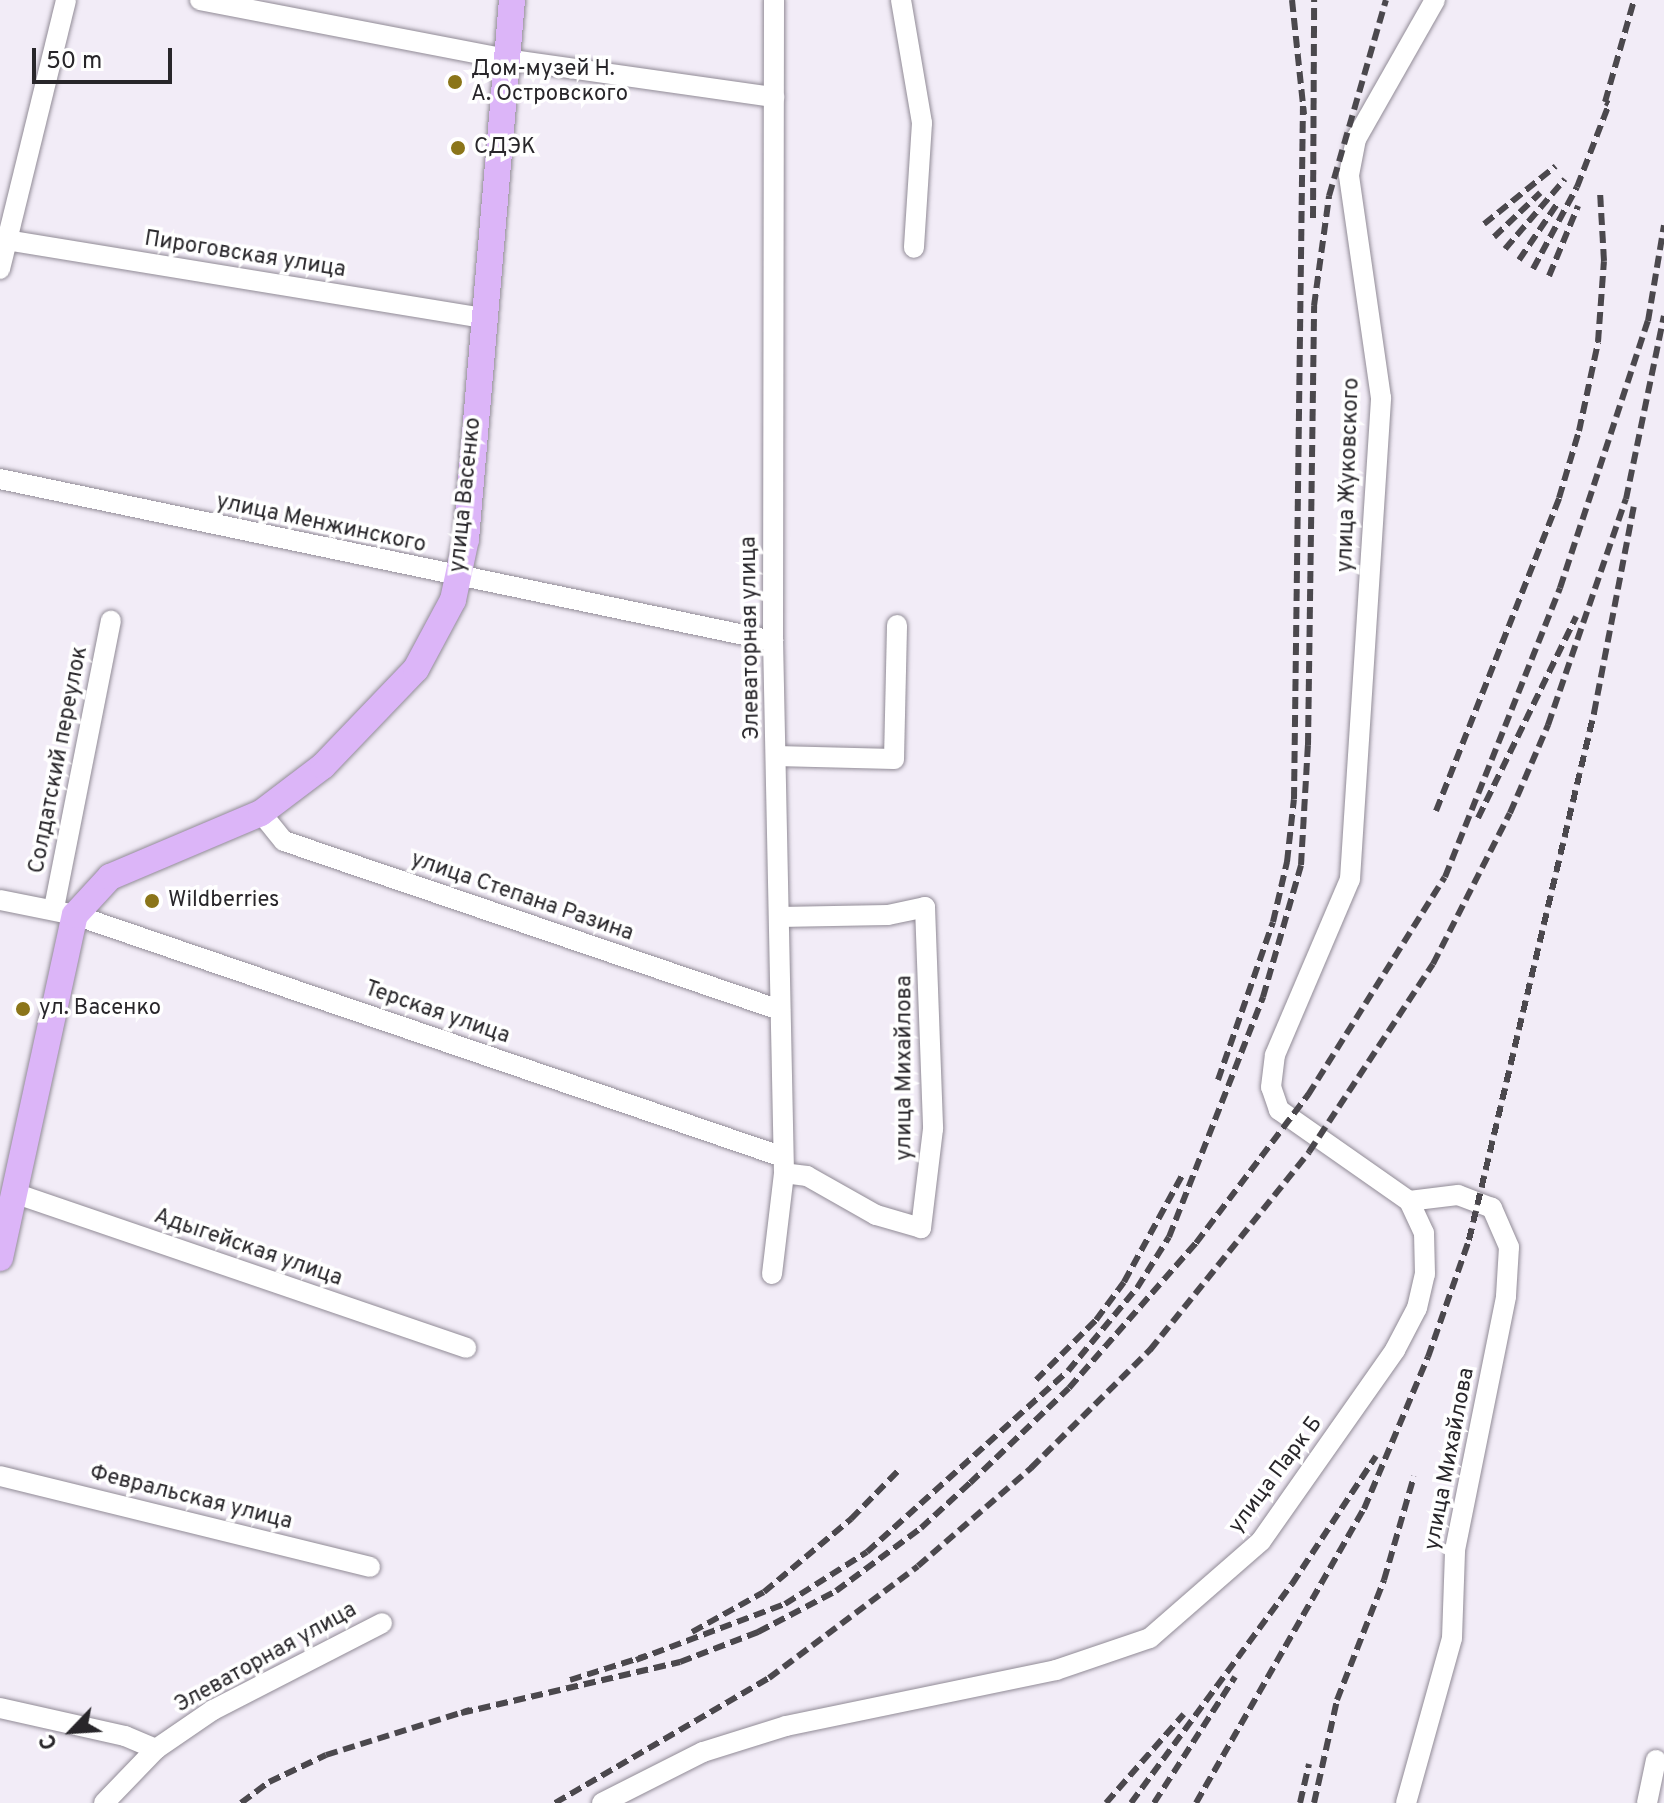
<!DOCTYPE html>
<html>
<head>
<meta charset="utf-8">
<style>
  body { margin:0 }
  #map { position:relative; width:1664px; height:1803px; overflow:hidden; background:#f2ecf7; font-family:Overpass,sans-serif }
  div>[style] { position:absolute }
  .roads { filter:drop-shadow(0 0 2px #918b96) drop-shadow(0 0 2px #918b96) }
  .minor>* { height:20px; margin:-10px; padding:0 10px; transform-origin:10px; border-radius:10px; background:#fff }
  .major>* { height:26px; margin:-13px; padding:0 13px; transform-origin:13px; border-radius:13px; background:#dcb5f8 }
  .rail>* { height:6px; margin-top:-3px; transform-origin:0; background:repeating-linear-gradient(90deg,#4b484d 0 12px,transparent 0 18px) }
  .dots>* { width:22px; height:22px; translate:-50% -50%; box-sizing:border-box; border:4px solid #fff; border-radius:50% }
  span { translate:-50% -50%; white-space:nowrap; text-align:center; line-height:1.15; -webkit-text-stroke:7px #fff; paint-order:stroke }
  .poi-label { font-size:22px; color:#28262a }
  .left { translate:0 -50%; text-align:left }
  .street-label { font-size:22px; color:#28262a }
  .north { position:absolute; left:32px; top:1691px; width:80px; height:80px; -webkit-text-stroke:6px #fff; paint-order:stroke; rotate:245deg; font-size:22px; font-weight:700; line-height:32px; text-align:center; color:#28262a }
  .north::after { content:''; display:block; margin:auto; width:28px; height:36px; background:#28262a; clip-path:polygon(50% 0,100% 100%,50% 72%,0 100%) }
  .scale { position:absolute; left:32px; top:48px; width:140px; height:36px; box-sizing:border-box; border:4px solid #28262a; border-top:0; padding-left:10px; font-size:24px; line-height:28px; white-space:nowrap; color:#28262a; -webkit-text-stroke:6px #fff; paint-order:stroke }
</style>
</head>
<body>
<div id="map">
  <div class="roads">
    <div class="minor">
      <i style="left:200px;top:0;width:312px;rotate:10.9deg"></i>
      <i style="left:506px;top:59px;width:271px;rotate:8.1deg"></i>
      <i style="left:901px;top:0;width:125px;rotate:80.3deg"></i>
      <i style="left:922px;top:123px;width:125px;rotate:93.7deg"></i>
      <i style="left:0;top:239px;width:488px;rotate:9.3deg"></i>
      <i style="left:0;top:269px;width:277px;rotate:-76.2deg"></i>
      <i style="left:0;top:479px;width:790px;rotate:11.84deg"></i>
      <i style="left:776px;top:756px;width:118px;rotate:1.5deg"></i>
      <i style="left:894px;top:759px;width:134px;rotate:-88.7deg"></i>
      <i style="left:261px;top:813px;width:36px;rotate:51deg"></i>
      <i style="left:284px;top:841px;width:524px;rotate:18.82deg"></i>
      <i style="left:0;top:900px;width:76px;rotate:11.3deg"></i>
      <i style="left:75px;top:915px;width:748px;rotate:18.87deg"></i>
      <i style="left:54px;top:908px;width:293px;rotate:-78.8deg"></i>
      <i style="left:779px;top:917px;width:109px;rotate:-1.1deg"></i>
      <i style="left:888px;top:915px;width:38px;rotate:-12deg"></i>
      <i style="left:925px;top:907px;width:222px;rotate:87.9deg"></i>
      <i style="left:933px;top:1129px;width:100px;rotate:96.9deg"></i>
      <i style="left:921px;top:1228px;width:47px;rotate:-163.9deg"></i>
      <i style="left:876px;top:1215px;width:79px;rotate:-150.5deg"></i>
      <i style="left:807px;top:1176px;width:23px;rotate:-173deg"></i>
      <i style="left:14px;top:1193px;width:478px;rotate:18.9deg"></i>
      <i style="left:772px;top:1274px;width:102px;rotate:-83.2deg"></i>
      <i style="left:784px;top:1173px;width:532px;rotate:-91.18deg"></i>
      <i style="left:773px;top:641px;width:641px;rotate:-89.91deg"></i>
      <i style="left:0;top:1476px;width:381px;rotate:13.8deg"></i>
      <i style="left:0;top:1708px;width:128px;rotate:12.6deg"></i>
      <i style="left:125px;top:1736px;width:34px;rotate:23deg"></i>
      <i style="left:104px;top:1803px;width:75px;rotate:-46.1deg"></i>
      <i style="left:156px;top:1749px;width:69px;rotate:-34.4deg"></i>
      <i style="left:213px;top:1710px;width:190px;rotate:-27.2deg"></i>
      <i style="left:602px;top:1803px;width:113px;rotate:-26.8deg"></i>
      <i style="left:703px;top:1752px;width:87px;rotate:-17.4deg"></i>
      <i style="left:786px;top:1726px;width:276px;rotate:-11.7deg"></i>
      <i style="left:1056px;top:1670px;width:99px;rotate:-18.8deg"></i>
      <i style="left:1150px;top:1638px;width:147px;rotate:-41.1deg"></i>
      <i style="left:1261px;top:1541px;width:233px;rotate:-54.9deg"></i>
      <i style="left:1395px;top:1350px;width:47px;rotate:-62.4deg"></i>
      <i style="left:1417px;top:1308px;width:35px;rotate:-77deg"></i>
      <i style="left:1425px;top:1274px;width:41px;rotate:-91.4deg"></i>
      <i style="left:1424px;top:1233px;width:35px;rotate:-115deg"></i>
      <i style="left:1409px;top:1201px;width:159px;rotate:-145deg"></i>
      <i style="left:1279px;top:1110px;width:24px;rotate:-109deg"></i>
      <i style="left:1271px;top:1087px;width:32px;rotate:-83deg"></i>
      <i style="left:1275px;top:1055px;width:191px;rotate:-66.9deg"></i>
      <i style="left:1350px;top:879px;width:482px;rotate:-86.3deg"></i>
      <i style="left:1381px;top:398px;width:225px;rotate:-98.2deg"></i>
      <i style="left:1349px;top:175px;width:37px;rotate:-79deg"></i>
      <i style="left:1356px;top:139px;width:160px;rotate:-60.4deg"></i>
      <i style="left:1406px;top:1803px;width:171px;rotate:-74.4deg"></i>
      <i style="left:1452px;top:1638px;width:88px;rotate:-88deg"></i>
      <i style="left:1455px;top:1550px;width:259px;rotate:-78.6deg"></i>
      <i style="left:1506px;top:1296px;width:49px;rotate:-86.5deg"></i>
      <i style="left:1509px;top:1247px;width:43px;rotate:-113.6deg"></i>
      <i style="left:1492px;top:1208px;width:36px;rotate:-159deg"></i>
      <i style="left:1458px;top:1195px;width:49px;rotate:173deg"></i>
      <i style="left:1647px;top:1803px;width:44px;rotate:-78.2deg"></i>
    </div>
    <div class="major">
      <i style="left:0;top:1258px;width:351px;rotate:-77.7deg"></i>
      <i style="left:75px;top:915px;width:52px;rotate:-47.4deg"></i>
      <i style="left:110px;top:877px;width:164px;rotate:-23deg"></i>
      <i style="left:261px;top:813px;width:78px;rotate:-37.2deg"></i>
      <i style="left:323px;top:766px;width:134px;rotate:-46.2deg"></i>
      <i style="left:416px;top:669px;width:78px;rotate:-61.8deg"></i>
      <i style="left:453px;top:600px;width:62px;rotate:-78deg"></i>
      <i style="left:466px;top:539px;width:541px;rotate:-85.12deg"></i>
    </div>
  </div>
  <div class="rail">
    <i style="left:1292px;top:0;width:115px;rotate:84deg"></i>
    <i style="left:1313px;top:218px;width:218px;rotate:-89.7deg"></i>
    <i style="left:1484px;top:224px;width:92px;rotate:-38.9deg"></i>
    <i style="left:1494px;top:237px;width:64px;rotate:-43.7deg"></i>
    <i style="left:1505px;top:249px;width:92px;rotate:-49.4deg"></i>
    <i style="left:1519px;top:260px;width:68px;rotate:-55.8deg"></i>
    <i style="left:1533px;top:269px;width:93px;rotate:-61.8deg"></i>
    <i style="left:1577px;top:187px;width:89px;rotate:-68.9deg"></i>
    <i style="left:1609px;top:104px;width:4px;rotate:-153deg"></i>
    <i style="left:1605px;top:102px;width:106px;rotate:-74.1deg"></i>
    <i style="left:1549px;top:276px;width:76px;rotate:-67.5deg"></i>
    <i style="left:1436px;top:811px;width:336px;rotate:-68.5deg"></i>
    <i style="left:1559px;top:498px;width:70px;rotate:-73.4deg"></i>
    <i style="left:1579px;top:431px;width:91px;rotate:-77.9deg"></i>
    <i style="left:1598px;top:342px;width:81px;rotate:-85.8deg"></i>
    <i style="left:1604px;top:261px;width:69px;rotate:-93.3deg"></i>
    <i style="left:1478px;top:818px;width:224px;rotate:-64deg"></i>
    <i style="left:1218px;top:1080px;width:167px;rotate:-70.8deg"></i>
    <i style="left:1273px;top:922px;width:62px;rotate:-76.9deg"></i>
    <i style="left:1287px;top:862px;width:63px;rotate:-83.7deg"></i>
    <i style="left:1294px;top:799px;width:693px;rotate:-89.26deg"></i>
    <i style="left:1036px;top:1380px;width:85px;rotate:-45deg"></i>
    <i style="left:1096px;top:1320px;width:47px;rotate:-53.6deg"></i>
    <i style="left:1124px;top:1282px;width:123px;rotate:-61.4deg"></i>
    <i style="left:692px;top:1632px;width:82px;rotate:-29.1deg"></i>
    <i style="left:764px;top:1592px;width:114px;rotate:-40deg"></i>
    <i style="left:851px;top:1519px;width:69px;rotate:-45.6deg"></i>
    <i style="left:636px;top:1660px;width:159px;rotate:-20.6deg"></i>
    <i style="left:785px;top:1604px;width:97px;rotate:-32.4deg"></i>
    <i style="left:867px;top:1552px;width:270px;rotate:-42deg"></i>
    <i style="left:1068px;top:1371px;width:108px;rotate:-50.3deg"></i>
    <i style="left:1137px;top:1288px;width:60px;rotate:-57.9deg"></i>
    <i style="left:1169px;top:1237px;width:258px;rotate:-68.6deg"></i>
    <i style="left:1263px;top:997px;width:137px;rotate:-73.9deg"></i>
    <i style="left:1301px;top:865px;width:120px;rotate:-86.7deg"></i>
    <i style="left:1308px;top:745px;width:439px;rotate:-89.2deg"></i>
    <i style="left:1314px;top:306px;width:111px;rotate:-82.2deg"></i>
    <i style="left:1329px;top:196px;width:204px;rotate:-73.8deg"></i>
    <i style="left:570px;top:1680px;width:80px;rotate:-17.5deg"></i>
    <i style="left:461px;top:1713px;width:225px;rotate:-13.1deg"></i>
    <i style="left:680px;top:1662px;width:84px;rotate:-21deg"></i>
    <i style="left:758px;top:1632px;width:88px;rotate:-27.7deg"></i>
    <i style="left:836px;top:1591px;width:106px;rotate:-36.5deg"></i>
    <i style="left:921px;top:1528px;width:67px;rotate:-42.6deg"></i>
    <i style="left:970px;top:1483px;width:137px;rotate:-43.8deg"></i>
    <i style="left:1069px;top:1388px;width:193px;rotate:-48.8deg"></i>
    <i style="left:1196px;top:1243px;width:186px;rotate:-52.9deg"></i>
    <i style="left:1308px;top:1095px;width:257px;rotate:-57.9deg"></i>
    <i style="left:1445px;top:877px;width:311px;rotate:-68.3deg"></i>
    <i style="left:1560px;top:588px;width:281px;rotate:-71.8deg"></i>
    <i style="left:1648px;top:321px;width:97px;rotate:-80.5deg"></i>
    <i style="left:241px;top:1803px;width:35px;rotate:-37deg"></i>
    <i style="left:269px;top:1782px;width:63px;rotate:-25.3deg"></i>
    <i style="left:326px;top:1755px;width:151px;rotate:-17.4deg"></i>
    <i style="left:555px;top:1803px;width:248px;rotate:-30.3deg"></i>
    <i style="left:769px;top:1678px;width:186px;rotate:-36.9deg"></i>
    <i style="left:918px;top:1566px;width:150px;rotate:-40.9deg"></i>
    <i style="left:1031px;top:1468px;width:168px;rotate:-44.8deg"></i>
    <i style="left:1150px;top:1350px;width:254px;rotate:-51.2deg"></i>
    <i style="left:1309px;top:1152px;width:225px;rotate:-56.6deg"></i>
    <i style="left:1433px;top:964px;width:169px;rotate:-63deg"></i>
    <i style="left:1510px;top:813px;width:96px;rotate:-66.6deg"></i>
    <i style="left:1548px;top:725px;width:239px;rotate:-71deg"></i>
    <i style="left:1626px;top:499px;width:187px;rotate:-78.3deg"></i>
    <i style="left:1106px;top:1803px;width:118px;rotate:-48.8deg"></i>
    <i style="left:1131px;top:1803px;width:272px;rotate:-53.7deg"></i>
    <i style="left:1292px;top:1584px;width:153px;rotate:-56.7deg"></i>
    <i style="left:1154px;top:1803px;width:150px;rotate:-57.3deg"></i>
    <i style="left:1196px;top:1803px;width:339px;rotate:-60.3deg"></i>
    <i style="left:1364px;top:1509px;width:165px;rotate:-67.2deg"></i>
    <i style="left:1428px;top:1357px;width:124px;rotate:-70.7deg"></i>
    <i style="left:1469px;top:1240px;width:542px;rotate:-76.66deg"></i>
    <i style="left:1594px;top:713px;width:212px;rotate:-79.1deg"></i>
    <i style="left:1300px;top:1803px;width:40px;rotate:-77deg"></i>
    <i style="left:1314px;top:1803px;width:106px;rotate:-77.4deg"></i>
    <i style="left:1337px;top:1700px;width:129px;rotate:-68.6deg"></i>
    <i style="left:1384px;top:1580px;width:108px;rotate:-73.9deg"></i>
  </div>
  <div class="dots">
    <i style="left:455px;top:82px;background:#8b7519"></i>
    <i style="left:458px;top:148px;background:#8b7519"></i>
    <i style="left:152px;top:901px;background:#8b7519"></i>
    <i style="left:23px;top:1009px;background:#8b7519"></i>
  </div>
  <div class="poi-label">
    <span class="left" style="left:471px;top:82px">Дом-музей Н.<br>А. Островского</span>
    <span class="left" style="left:474px;top:148px">СДЭК</span>
    <span class="left" style="left:168px;top:901px">Wildberries</span>
    <span class="left" style="left:39px;top:1009px">ул. Васенко</span>
  </div>
  <div class="street-label">
    <span style="left:245px;top:255px;rotate:9deg">Пироговская улица</span>
    <span style="left:1349px;top:475px;rotate:-88deg">улица Жуковского</span>
    <span style="left:466px;top:495px;rotate:-84deg">улица Васенко</span>
    <span style="left:321px;top:524px;rotate:12deg">улица Менжинского</span>
    <span style="left:751px;top:638px;rotate:-91deg">Элеваторная улица</span>
    <span style="left:59px;top:760px;rotate:-79deg">Солдатский переулок</span>
    <span style="left:522px;top:897px;rotate:19deg">улица Степана Разина</span>
    <span style="left:437px;top:1013px;rotate:19deg">Терская улица</span>
    <span style="left:905px;top:1068px;rotate:-90deg">улица Михайлова</span>
    <span style="left:248px;top:1248px;rotate:19deg">Адыгейская улица</span>
    <span style="left:1450px;top:1459px;rotate:-79deg">улица Михайлова</span>
    <span style="left:1276px;top:1475px;rotate:-53deg">улица Парк Б</span>
    <span style="left:191px;top:1498px;rotate:14deg">Февральская улица</span>
    <span style="left:266px;top:1658px;rotate:-29deg">Элеваторная улица</span>
  </div>
  <div class="north">С</div>
  <div class="scale">50 m</div>
</div>
</body>
</html>
